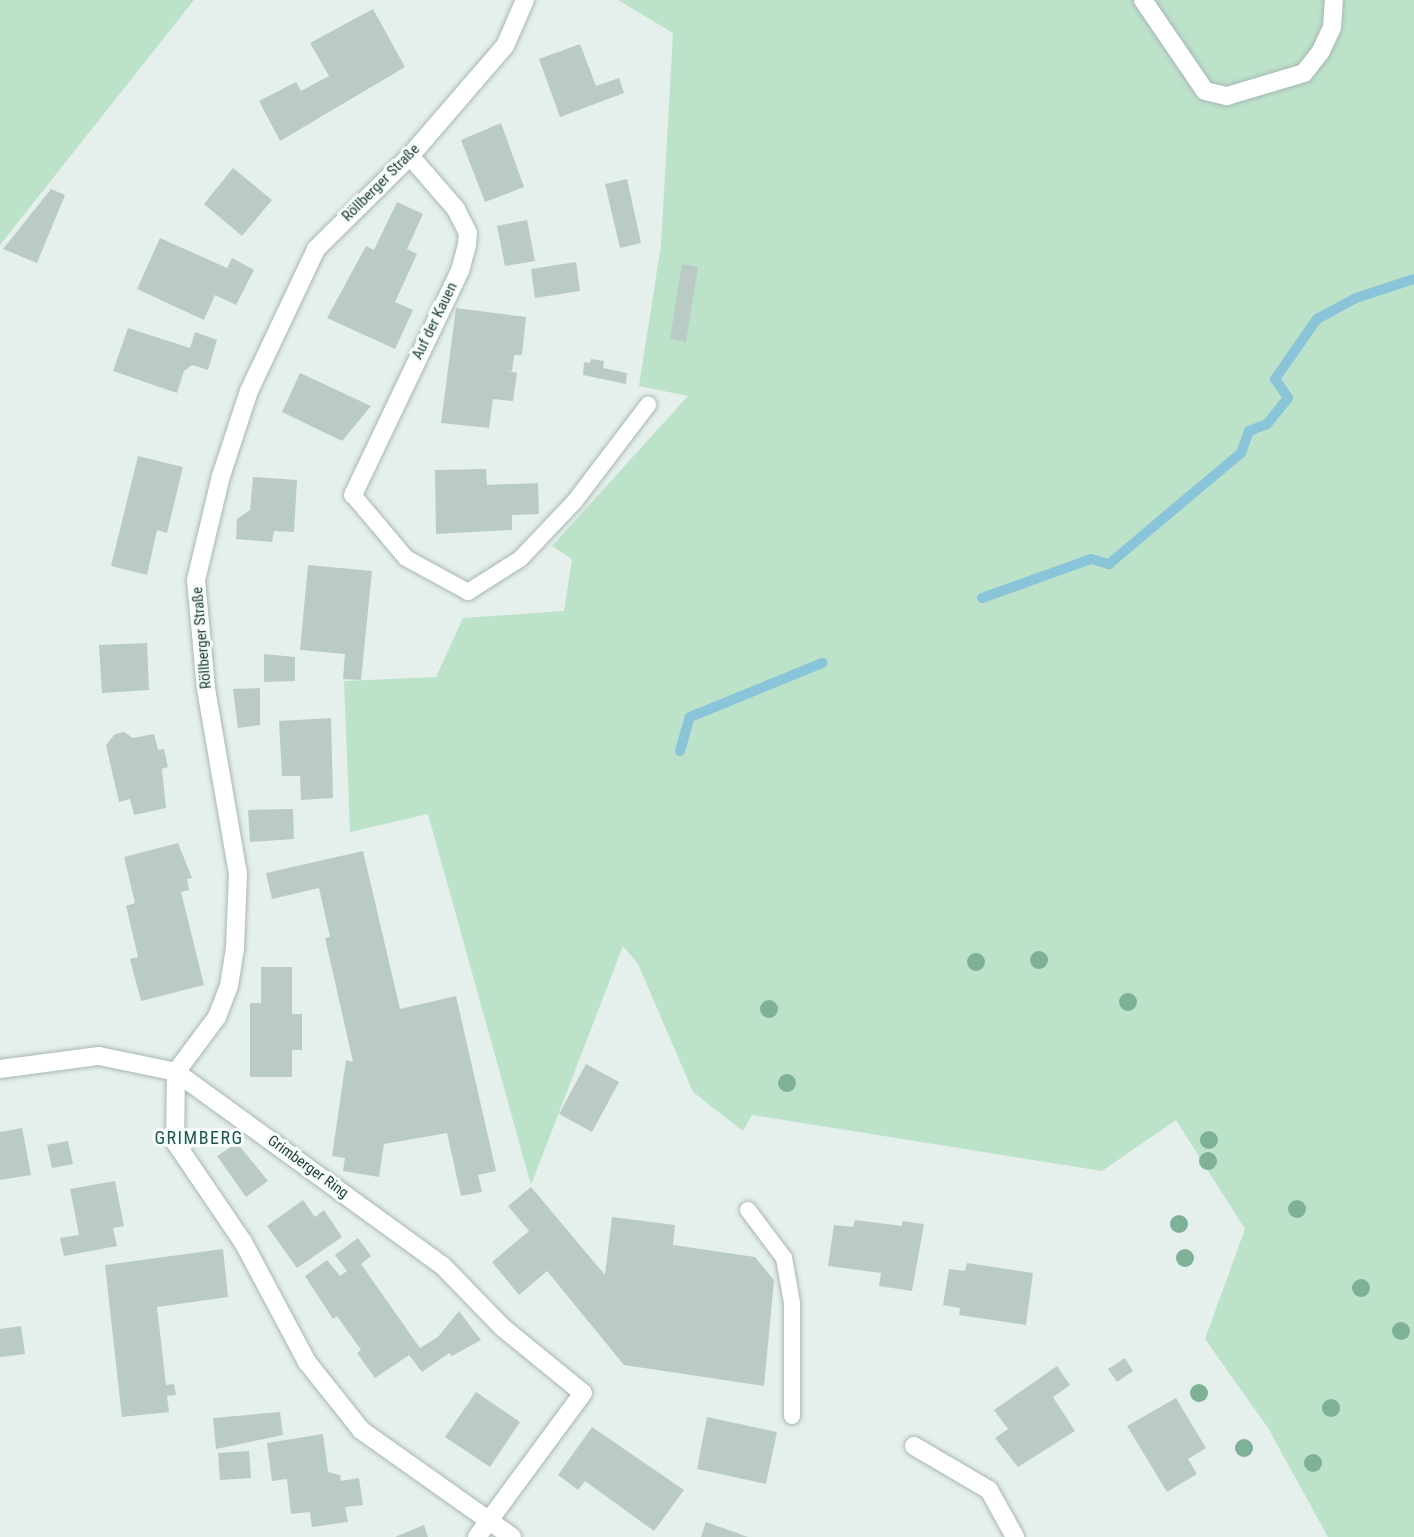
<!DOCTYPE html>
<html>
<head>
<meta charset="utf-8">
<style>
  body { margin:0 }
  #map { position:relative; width:1414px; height:1537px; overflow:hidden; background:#e5efec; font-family:"Roboto Condensed",sans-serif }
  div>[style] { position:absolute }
  .green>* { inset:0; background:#bde2ca }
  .stream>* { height:10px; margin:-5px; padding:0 5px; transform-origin:5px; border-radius:5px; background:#8ac4d8 }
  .building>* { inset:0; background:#bacbc5 }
  .roads { filter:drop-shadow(0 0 2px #a7b8b4) drop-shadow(0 0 2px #a7b8b4) }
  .service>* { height:16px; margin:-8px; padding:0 8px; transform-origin:8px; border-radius:8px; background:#fff }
  .minor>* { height:18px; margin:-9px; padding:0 9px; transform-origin:9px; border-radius:9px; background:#fff }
  .trees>* { width:18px; height:18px; margin:-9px; border-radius:50%; background:#7eb197 }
  span { translate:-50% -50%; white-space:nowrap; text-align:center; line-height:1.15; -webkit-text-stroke:6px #f7fbf9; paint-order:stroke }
  .street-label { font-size:15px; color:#22433e }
  .quarter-label { font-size:18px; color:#1c584f; letter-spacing:1.5px }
</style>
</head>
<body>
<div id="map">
  <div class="green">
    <i style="clip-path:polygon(0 0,194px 0,0 245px)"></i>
    <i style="clip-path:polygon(618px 0,1414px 0,1414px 1537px,1328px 1537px,1268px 1428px,1205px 1339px,1245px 1229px,1176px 1120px,1102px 1171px,752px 1115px,743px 1131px,693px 1092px,638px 964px,623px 946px,531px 1185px,428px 814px,350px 832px,344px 681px,436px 677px,463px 618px,564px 611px,572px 559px,552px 546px,688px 396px,639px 386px,661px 245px,673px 33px)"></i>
  </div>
  <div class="stream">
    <i style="left:982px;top:598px;width:116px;rotate:-19.7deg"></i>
    <i style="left:1091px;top:559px;width:19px;rotate:16deg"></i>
    <i style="left:1109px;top:564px;width:172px;rotate:-40.1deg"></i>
    <i style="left:1241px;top:453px;width:23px;rotate:-70deg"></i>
    <i style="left:1249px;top:431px;width:19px;rotate:-21deg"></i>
    <i style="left:1267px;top:424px;width:33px;rotate:-51deg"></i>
    <i style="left:1288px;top:398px;width:23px;rotate:-124deg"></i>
    <i style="left:1275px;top:379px;width:73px;rotate:-55deg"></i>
    <i style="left:1317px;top:319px;width:44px;rotate:-28.3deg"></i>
    <i style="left:1356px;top:298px;width:61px;rotate:-18.1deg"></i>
    <i style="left:680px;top:751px;width:35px;rotate:-74deg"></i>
    <i style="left:690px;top:717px;width:143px;rotate:-22.2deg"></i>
  </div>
  <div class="building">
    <i style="clip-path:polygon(373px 9px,405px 67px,280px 141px,259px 101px,296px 82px,301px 91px,329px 76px,310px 43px)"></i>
    <i style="clip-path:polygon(580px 44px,596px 86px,619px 78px,624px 93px,560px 117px,539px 59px)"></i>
    <i style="clip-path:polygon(501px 123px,524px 187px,485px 202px,461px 140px)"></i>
    <i style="clip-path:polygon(233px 168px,272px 200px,242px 236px,204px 204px)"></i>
    <i style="clip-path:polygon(627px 179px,641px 243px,620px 248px,605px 184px)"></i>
    <i style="clip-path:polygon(51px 189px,65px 195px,37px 263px,3px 249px)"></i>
    <i style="clip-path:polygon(397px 202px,423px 214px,407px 249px,417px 254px,395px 302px,413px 310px,395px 349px,327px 318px,366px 246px,374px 250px)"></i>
    <i style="clip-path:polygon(527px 220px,535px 261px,505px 266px,497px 226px)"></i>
    <i style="clip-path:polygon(160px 238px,227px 268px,232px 258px,254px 270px,236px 305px,215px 295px,204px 320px,137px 289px)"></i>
    <i style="clip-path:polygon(576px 262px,580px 291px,535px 298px,531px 269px)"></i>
    <i style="clip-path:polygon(682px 264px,698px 267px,686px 342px,670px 339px)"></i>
    <i style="clip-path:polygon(456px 308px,526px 317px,522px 355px,514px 355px,512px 371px,505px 370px,517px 373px,513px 401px,493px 399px,489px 428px,441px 423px)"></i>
    <i style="clip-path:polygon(128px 328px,190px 348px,195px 332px,217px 340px,208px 370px,192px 365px,184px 371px,177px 393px,113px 371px)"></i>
    <i style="clip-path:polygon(591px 359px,604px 361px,603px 368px,627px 373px,626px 384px,583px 375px,584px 362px,590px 363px)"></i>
    <i style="clip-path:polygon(300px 373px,371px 406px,342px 441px,282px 412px)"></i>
    <i style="clip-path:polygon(138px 456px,183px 467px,167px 533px,157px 530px,147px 575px,111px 566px)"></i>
    <i style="clip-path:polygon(486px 469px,487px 485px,538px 483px,539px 514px,512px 515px,512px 530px,436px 534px,435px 470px)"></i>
    <i style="clip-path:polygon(253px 477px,297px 480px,294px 532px,274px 531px,272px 542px,236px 539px,237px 519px,250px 510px)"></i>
    <i style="clip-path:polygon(308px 565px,372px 571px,361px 680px,343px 679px,345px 654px,300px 650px)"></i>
    <i style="clip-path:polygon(147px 643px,149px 690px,102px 693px,99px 645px)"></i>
    <i style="clip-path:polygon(264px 654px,295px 657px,295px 681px,264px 682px)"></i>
    <i style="clip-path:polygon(260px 688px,260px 725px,238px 728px,233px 689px)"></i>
    <i style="clip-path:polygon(331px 718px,333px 798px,301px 800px,300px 776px,282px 776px,279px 721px)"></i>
    <i style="clip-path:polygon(124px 732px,133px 738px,154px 734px,158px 750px,164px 749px,168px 767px,162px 769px,166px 808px,134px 815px,130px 799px,119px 802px,106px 745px,115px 734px)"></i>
    <i style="clip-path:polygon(293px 809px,294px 839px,250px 842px,248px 810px)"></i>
    <i style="clip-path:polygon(178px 843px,192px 878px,187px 879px,189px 890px,181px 892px,204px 985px,141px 1001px,130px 959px,138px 957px,126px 906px,135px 903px,124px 857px)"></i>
    <i style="clip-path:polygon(363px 851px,400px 1009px,456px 996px,496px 1171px,478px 1175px,482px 1192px,461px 1196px,447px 1133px,384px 1144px,379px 1177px,343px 1171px,345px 1158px,332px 1156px,346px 1060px,353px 1062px,325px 938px,330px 937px,319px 888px,272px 899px,266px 873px)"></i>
    <i style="clip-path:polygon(261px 967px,292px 967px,292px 1014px,302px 1014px,302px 1050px,292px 1050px,292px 1077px,250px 1077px,250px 1003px,261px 1003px)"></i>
    <i style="clip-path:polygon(586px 1064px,619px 1082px,592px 1132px,559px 1114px)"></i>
    <i style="clip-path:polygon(22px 1128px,31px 1175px,0 1180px,0 1132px)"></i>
    <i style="clip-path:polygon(68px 1141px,73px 1164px,52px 1168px,47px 1145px)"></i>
    <i style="clip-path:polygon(237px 1143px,268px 1181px,246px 1197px,217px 1156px)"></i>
    <i style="clip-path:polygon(115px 1181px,124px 1226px,113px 1228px,117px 1246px,64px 1256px,60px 1238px,79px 1235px,70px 1189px)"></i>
    <i style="clip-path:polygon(531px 1187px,605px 1275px,612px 1217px,675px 1225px,673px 1245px,755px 1257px,774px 1280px,764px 1386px,624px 1365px,547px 1271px,519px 1295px,492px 1262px,529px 1231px,508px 1206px)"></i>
    <i style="clip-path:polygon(303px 1200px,315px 1217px,324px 1210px,342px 1237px,297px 1268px,267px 1226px)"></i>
    <i style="clip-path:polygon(855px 1220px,902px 1226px,902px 1221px,924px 1224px,912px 1291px,879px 1286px,881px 1273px,828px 1266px,834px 1225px,853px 1227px)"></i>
    <i style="clip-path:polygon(358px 1238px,371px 1256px,361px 1264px,420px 1348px,438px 1337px,459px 1311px,481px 1340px,452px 1356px,449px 1353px,422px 1372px,409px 1355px,375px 1378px,357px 1353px,361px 1350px,337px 1316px,333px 1319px,305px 1276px,327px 1260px,340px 1276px,347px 1271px,335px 1255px)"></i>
    <i style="clip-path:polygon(223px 1249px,228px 1297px,157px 1307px,166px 1385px,174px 1384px,176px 1395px,167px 1396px,169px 1412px,122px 1417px,105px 1265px)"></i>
    <i style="clip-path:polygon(967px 1263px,1033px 1273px,1026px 1325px,959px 1315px,960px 1308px,943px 1305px,949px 1269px,965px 1271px)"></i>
    <i style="clip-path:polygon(21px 1326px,25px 1354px,0 1357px,0 1329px)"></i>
    <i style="clip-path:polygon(1125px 1358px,1133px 1371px,1117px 1382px,1108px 1369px)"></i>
    <i style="clip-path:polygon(1057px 1366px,1070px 1385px,1053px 1397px,1075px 1431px,1018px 1467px,995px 1438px,1008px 1429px,994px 1410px)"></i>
    <i style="clip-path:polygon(476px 1392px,520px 1422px,490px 1467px,445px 1437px)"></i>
    <i style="clip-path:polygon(1176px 1398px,1206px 1448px,1188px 1459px,1197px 1474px,1167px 1492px,1127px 1426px)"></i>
    <i style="clip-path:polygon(280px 1412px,283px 1435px,216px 1449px,213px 1418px)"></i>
    <i style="clip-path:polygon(707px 1417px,777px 1432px,766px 1484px,697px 1469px)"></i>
    <i style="clip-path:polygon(592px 1427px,684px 1490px,654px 1531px,585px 1481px,578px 1490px,558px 1475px)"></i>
    <i style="clip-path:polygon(323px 1434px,328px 1472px,340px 1475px,341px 1481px,359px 1478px,363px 1505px,345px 1507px,348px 1522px,312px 1527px,310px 1512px,291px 1514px,287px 1479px,272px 1481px,267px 1443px)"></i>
    <i style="clip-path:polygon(249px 1451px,251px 1478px,220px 1480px,218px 1453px)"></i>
    <i style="clip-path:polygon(706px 1522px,748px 1537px,701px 1537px)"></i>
    <i style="clip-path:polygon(424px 1525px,428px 1537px,395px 1537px)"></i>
  </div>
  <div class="roads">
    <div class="service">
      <i style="left:353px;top:495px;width:82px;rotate:49.9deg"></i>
      <i style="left:406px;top:558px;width:71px;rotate:28.7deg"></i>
      <i style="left:468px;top:592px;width:62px;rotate:-32.4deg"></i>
      <i style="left:520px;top:559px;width:80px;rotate:-46.5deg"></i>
      <i style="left:575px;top:501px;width:121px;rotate:-52.8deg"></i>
      <i style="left:748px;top:1210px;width:60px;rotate:53.1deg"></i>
      <i style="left:784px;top:1258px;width:46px;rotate:79.9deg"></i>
      <i style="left:792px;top:1303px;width:113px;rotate:90deg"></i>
    </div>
    <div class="minor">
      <i style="left:1143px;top:0;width:110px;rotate:55.7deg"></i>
      <i style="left:1205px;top:91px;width:23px;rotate:13deg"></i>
      <i style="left:1227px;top:96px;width:80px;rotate:-16.6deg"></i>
      <i style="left:1304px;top:73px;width:28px;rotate:-52deg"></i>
      <i style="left:1321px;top:51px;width:26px;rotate:-65deg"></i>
      <i style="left:1332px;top:27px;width:27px;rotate:-86deg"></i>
      <i style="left:353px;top:495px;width:248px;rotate:-64.5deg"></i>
      <i style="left:460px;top:271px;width:28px;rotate:-75deg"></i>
      <i style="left:467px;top:244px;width:11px;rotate:-85deg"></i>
      <i style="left:468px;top:233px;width:27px;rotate:-117deg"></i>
      <i style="left:456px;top:209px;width:70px;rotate:-131deg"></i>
      <i style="left:0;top:1069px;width:100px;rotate:-7.5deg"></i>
      <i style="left:99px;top:1056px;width:79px;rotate:11.7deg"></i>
      <i style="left:176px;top:1072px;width:329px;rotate:36deg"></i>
      <i style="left:442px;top:1265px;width:86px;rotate:45.9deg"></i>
      <i style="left:502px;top:1327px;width:104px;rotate:39.2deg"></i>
      <i style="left:583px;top:1393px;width:179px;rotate:126.4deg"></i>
      <i style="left:176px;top:1072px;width:69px;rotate:-53.3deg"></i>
      <i style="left:217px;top:1017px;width:33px;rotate:-69deg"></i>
      <i style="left:229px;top:986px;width:38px;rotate:-81deg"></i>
      <i style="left:235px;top:948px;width:74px;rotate:-87.7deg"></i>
      <i style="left:238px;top:874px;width:189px;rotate:-99.8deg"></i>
      <i style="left:206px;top:688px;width:108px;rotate:-95.3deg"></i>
      <i style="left:196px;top:580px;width:107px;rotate:-76.5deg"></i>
      <i style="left:221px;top:476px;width:89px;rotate:-71.8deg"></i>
      <i style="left:249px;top:391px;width:157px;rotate:-64.7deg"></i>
      <i style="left:316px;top:249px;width:132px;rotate:-44.7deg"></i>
      <i style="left:410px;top:156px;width:145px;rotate:-49.2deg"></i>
      <i style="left:505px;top:46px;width:50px;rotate:-66.5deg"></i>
      <i style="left:176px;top:1072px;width:70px;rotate:90.8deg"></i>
      <i style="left:175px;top:1142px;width:121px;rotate:55.8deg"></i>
      <i style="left:243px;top:1242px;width:136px;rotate:61.9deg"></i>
      <i style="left:307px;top:1362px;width:87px;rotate:51.5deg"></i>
      <i style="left:361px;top:1430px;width:185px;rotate:35.3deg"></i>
      <i style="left:914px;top:1446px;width:87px;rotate:30.4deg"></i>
      <i style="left:989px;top:1490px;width:54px;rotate:61deg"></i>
    </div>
  </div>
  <div class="trees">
    <i style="left:1039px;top:960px"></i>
    <i style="left:976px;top:962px"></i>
    <i style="left:1128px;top:1002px"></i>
    <i style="left:769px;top:1009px"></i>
    <i style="left:787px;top:1083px"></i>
    <i style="left:1209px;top:1140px"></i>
    <i style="left:1208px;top:1161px"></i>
    <i style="left:1297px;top:1209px"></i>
    <i style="left:1179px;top:1224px"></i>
    <i style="left:1185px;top:1258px"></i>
    <i style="left:1361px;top:1288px"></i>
    <i style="left:1401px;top:1331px"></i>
    <i style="left:1199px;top:1393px"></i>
    <i style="left:1331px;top:1408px"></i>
    <i style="left:1244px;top:1448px"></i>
    <i style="left:1313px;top:1463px"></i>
  </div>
  <div class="street-label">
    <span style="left:381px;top:183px;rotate:-45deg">Röllberger Straße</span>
    <span style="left:435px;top:321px;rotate:-64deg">Auf der Kauen</span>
    <span style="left:202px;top:638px;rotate:-95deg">Röllberger Straße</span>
    <span style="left:308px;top:1167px;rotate:36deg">Grimberger Ring</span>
  </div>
  <div class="quarter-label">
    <span style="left:199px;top:1138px">GRIMBERG</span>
  </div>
</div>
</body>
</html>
